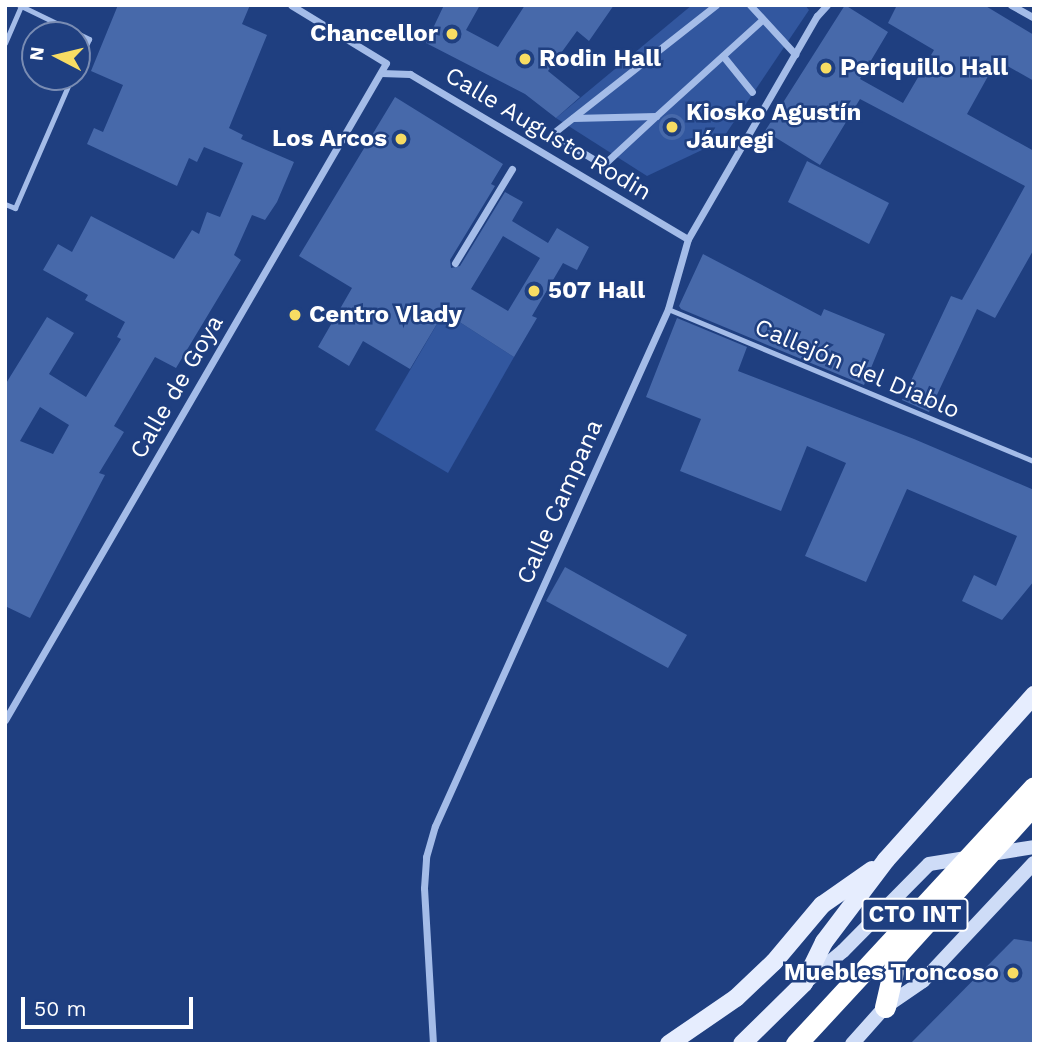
<!DOCTYPE html>
<html>
<head>
<meta charset="utf-8">
<style>
  body { margin:0 }
  #map { position:relative; width:1039px; height:1049px; overflow:hidden; background:#1f3f80; font-family:"Work Sans",sans-serif }
  div>[style] { position:absolute }
  .green>* { inset:0; background:#32579f }
  .building>* { inset:0; background:#4769aa }
  .round { border-radius:50% }
  .lane>* { height:5px; margin:-2.5px; padding:0 2.5px; transform-origin:2.5px; border-radius:2.5px; background:#a4bce8 }
  .street>* { height:7px; margin:-3.5px; padding:0 3.5px; transform-origin:3.5px; border-radius:3.5px; background:#a4bce8 }
  .secondary>* { height:14px; margin:-7px; padding:0 7px; transform-origin:7px; border-radius:7px; background:#cedcf7 }
  .primary>* { height:18px; margin:-9px; padding:0 9px; transform-origin:9px; border-radius:9px; background:#e6edfe }
  .highway>* { height:21px; margin:-10.5px; padding:0 10.5px; transform-origin:10.5px; border-radius:10.5px; background:#fff }
  .highway-bridge>* { height:21px; margin:-10.5px; padding:0 10.5px; transform-origin:10.5px; border-radius:10.5px; background:#fff }
  .dots>* { width:19px; height:19px; translate:-50% -50%; box-sizing:border-box; border:4px solid #1f3f80; border-radius:50% }
  span { translate:-50% -50%; white-space:nowrap; text-align:center; line-height:1.15; -webkit-text-stroke:5px #1f3f80; paint-order:stroke }
  .shield-label span { padding:2px 5px; background:#1f3f80; border:2px solid; border-radius:5px; -webkit-text-stroke-width:0 }
  .shield-label { font-size:23px; color:#fff; font-weight:700 }
  .poi-label { font-size:24px; color:#fff; font-weight:700 }
  .right { translate:-100% -50%; text-align:right }
  .left { translate:0 -50%; text-align:left }
  .street-label { font-size:24px; color:#fff }
  .frame { position:absolute; inset:0; border:7px solid #fff; pointer-events:none }
  .north { position:absolute; left:21px; top:21px; width:70px; height:70px; box-sizing:border-box; background:#1f3f80; border:2px solid #798cb3; border-radius:50%; rotate:277deg; font-size:19px; font-weight:700; line-height:28px; text-align:center; color:#fff }
  .north::after { content:''; display:block; margin:auto; width:24px; height:32px; background:#f7dc63; clip-path:polygon(50% 0,100% 100%,50% 72%,0 100%) }
  .scale { position:absolute; left:21px; top:997px; width:172px; height:32px; box-sizing:border-box; border:4px solid #fff; border-top:0; padding-left:9px; font-size:21px; line-height:24px; white-space:nowrap; color:#fff; -webkit-text-stroke:5px #1f3f80; paint-order:stroke }
</style>
</head>
<body>
<div id="map">
  <div class="green">
    <i style="clip-path:polygon(692px 5px,805px 5px,809px 10px,721px 141px,647px 176px,556px 118px)"></i>
    <i style="clip-path:polygon(444px 312px,514px 357px,448px 473px,375px 430px)"></i>
  </div>
  <div class="building">
    <i style="clip-path:polygon(evenodd,118px 5px,250px 5px,242px 24px,267px 35px,229px 128px,243px 135px,241px 139px,294px 162px,277px 202px,265px 220px,252px 215px,234px 255px,241px 260px,176px 368px,155px 357px,114px 426px,124px 432px,99px 473px,105px 475px,30px 618px,5px 606px,5px 385px,47px 317px,74px 333px,49px 374px,86px 397px,121px 339px,117px 337px,125px 322px,85px 300px,88px 295px,43px 270px,58px 244px,72px 252px,91px 216px,174px 259px,192px 230px,199px 234px,207px 212px,220px 217px,243px 163px,204px 147px,197px 162px,189px 158px,177px 186px,87px 144px,94px 128px,103px 132px,123px 85px,91px 71px,118px 5px,40px 407px,69px 425px,53px 454px,20px 441px,40px 407px)"></i>
    <i style="clip-path:polygon(444px 5px,480px 5px,466px 30px,498px 47px,525px 5px,614px 5px,589px 41px,577px 31px,548px 71px,580px 97px,556px 118px,525px 94px,426px 43px)"></i>
    <i style="clip-path:polygon(845px 5px,888px 32px,860px 79px,903px 103px,934px 50px,888px 23px,897px 5px,984px 5px,1034px 35px,1034px 81px,997px 60px,967px 114px,1034px 151px,1034px 249px,995px 318px,977px 309px,929px 412px,902px 400px,951px 296px,962px 300px,1025px 186px,860px 99px,820px 165px,765px 131px)"></i>
    <i style="clip-path:polygon(evenodd,395px 97px,503px 164px,491px 184px,495px 186px,450px 260px,451px 268px,460px 266px,505px 192px,523px 202px,512px 221px,548px 243px,557px 228px,589px 247px,577px 270px,563px 263px,532px 316px,537px 318px,514px 357px,444px 312px,410px 369px,363px 341px,349px 366px,318px 347px,352px 288px,299px 256px,395px 97px,503px 236px,540px 258px,508px 311px,471px 289px,503px 236px)"></i>
    <i class="round" style="left:659px;top:114px;width:26px;height:26px"></i>
    <i style="clip-path:polygon(807px 161px,889px 203px,869px 244px,788px 202px)"></i>
    <i style="clip-path:polygon(703px 254px,821px 316px,824px 309px,885px 334px,864px 385px,681px 309px,679px 306px)"></i>
    <i style="clip-path:polygon(677px 318px,747px 347px,738px 371px,914px 439px,1034px 490px,1034px 581px,1002px 620px,962px 601px,974px 575px,996px 586px,1017px 536px,907px 489px,866px 582px,805px 556px,846px 463px,807px 446px,781px 511px,680px 471px,701px 419px,646px 397px)"></i>
    <i style="clip-path:polygon(565px 567px,687px 635px,668px 668px,546px 601px)"></i>
    <i style="clip-path:polygon(1014px 939px,1034px 942px,1034px 1044px,910px 1044px)"></i>
  </div>
  <div class="lane">
    <i style="left:19px;top:5px;width:78px;rotate:25.9deg"></i>
    <i style="left:89px;top:39px;width:30px;rotate:114deg"></i>
    <i style="left:5px;top:43px;width:40px;rotate:-66.6deg"></i>
    <i style="left:5px;top:204px;width:11px;rotate:22deg"></i>
    <i style="left:15px;top:208px;width:143px;rotate:-66.5deg"></i>
    <i style="left:668px;top:309px;width:396px;rotate:22.6deg"></i>
  </div>
  <div class="street">
    <i style="left:750px;top:5px;width:67px;rotate:47.4deg"></i>
    <i style="left:1011px;top:5px;width:26px;rotate:29deg"></i>
    <i style="left:723px;top:56px;width:46px;rotate:51.1deg"></i>
    <i style="left:381px;top:73px;width:29px;rotate:2deg"></i>
    <i style="left:410px;top:74px;width:323px;rotate:30.7deg"></i>
    <i style="left:656px;top:116px;width:72px;rotate:137.2deg"></i>
    <i style="left:603px;top:165px;width:60px;rotate:-148.7deg"></i>
    <i style="left:552px;top:134px;width:209px;rotate:-38.2deg"></i>
    <i style="left:573px;top:118px;width:83px;rotate:-1.4deg"></i>
    <i style="left:656px;top:116px;width:144px;rotate:-42.2deg"></i>
    <i style="left:455px;top:263px;width:110px;rotate:-58.8deg"></i>
    <i style="left:5px;top:720px;width:759px;rotate:-59.89deg"></i>
    <i style="left:386px;top:63px;width:111px;rotate:-148.6deg"></i>
    <i style="left:433px;top:1044px;width:156px;rotate:-93.3deg"></i>
    <i style="left:424px;top:888px;width:31px;rotate:-86deg"></i>
    <i style="left:426px;top:857px;width:32px;rotate:-74deg"></i>
    <i style="left:435px;top:826px;width:567px;rotate:-65.74deg"></i>
    <i style="left:668px;top:309px;width:73px;rotate:-74.1deg"></i>
    <i style="left:688px;top:239px;width:258px;rotate:-60deg"></i>
    <i style="left:817px;top:16px;width:15px;rotate:-48deg"></i>
  </div>
  <div class="secondary">
    <i style="left:807px;top:981px;width:47px;rotate:-39.8deg"></i>
    <i style="left:843px;top:951px;width:122px;rotate:-45.3deg"></i>
    <i style="left:929px;top:864px;width:106px;rotate:-9.2deg"></i>
    <i style="left:852px;top:1044px;width:50px;rotate:-48.3deg"></i>
    <i style="left:885px;top:1007px;width:46px;rotate:-34.4deg"></i>
    <i style="left:923px;top:981px;width:162px;rotate:-46.8deg"></i>
  </div>
  <div class="primary">
    <i style="left:669px;top:1044px;width:81px;rotate:-34.5deg"></i>
    <i style="left:736px;top:998px;width:52px;rotate:-43.5deg"></i>
    <i style="left:774px;top:962px;width:75px;rotate:-49.9deg"></i>
    <i style="left:822px;top:905px;width:61px;rotate:-35deg"></i>
    <i style="left:742px;top:1044px;width:87px;rotate:-44.5deg"></i>
    <i style="left:804px;top:983px;width:46px;rotate:-64deg"></i>
    <i style="left:824px;top:942px;width:103px;rotate:-52.9deg"></i>
    <i style="left:886px;top:860px;width:222px;rotate:-48.1deg"></i>
  </div>
  <div class="highway">
    <i style="left:885px;top:1007px;width:53px;rotate:-77deg"></i>
    <i style="left:897px;top:955px;width:204px;rotate:-47.8deg"></i>
  </div>
  <div class="highway-bridge">
    <i style="left:796px;top:1044px;width:350px;rotate:-47.2deg"></i>
  </div>
  <div class="dots">
    <i style="left:452px;top:34px;background:#f7dc63"></i>
    <i style="left:525px;top:59px;background:#f7dc63"></i>
    <i style="left:826px;top:68px;background:#f7dc63"></i>
    <i style="left:672px;top:127px;background:#f7dc63"></i>
    <i style="left:401px;top:139px;background:#f7dc63"></i>
    <i style="left:534px;top:291px;background:#f7dc63"></i>
    <i style="left:295px;top:315px;background:#f7dc63"></i>
    <i style="left:1013px;top:973px;background:#f7dc63"></i>
  </div>
  <div class="shield-label">
    <span style="left:915px;top:915px">CTO INT</span>
  </div>
  <div class="poi-label">
    <span class="right" style="left:438px;top:34px">Chancellor</span>
    <span class="left" style="left:539px;top:59px">Rodin Hall</span>
    <span class="left" style="left:840px;top:68px">Periquillo Hall</span>
    <span class="left" style="left:686px;top:127px">Kiosko Agustín<br>Jáuregi</span>
    <span class="right" style="left:387px;top:139px">Los Arcos</span>
    <span class="left" style="left:548px;top:291px">507 Hall</span>
    <span class="left" style="left:309px;top:315px">Centro Vlady</span>
    <span class="right" style="left:999px;top:973px">Muebles Troncoso</span>
  </div>
  <div class="street-label">
    <span style="left:548px;top:134px;rotate:31deg">Calle Augusto Rodin</span>
    <span style="left:857px;top:369px;rotate:23deg">Callejón del Diablo</span>
    <span style="left:177px;top:387px;rotate:-60deg">Calle de Goya</span>
    <span style="left:560px;top:502px;rotate:-66deg">Calle Campana</span>
  </div>
  <div class="frame"></div>
  <div class="north">N</div>
  <div class="scale">50 m</div>
</div>
</body>
</html>
